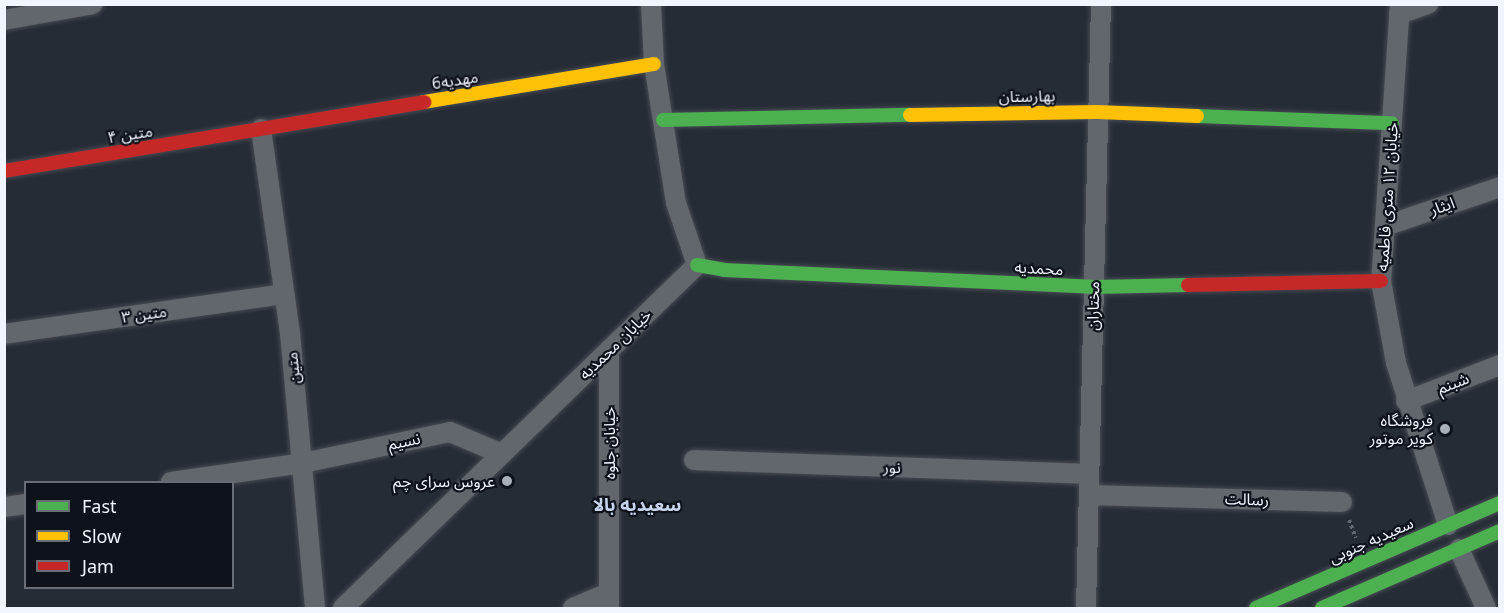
<!DOCTYPE html>
<html>
<head>
<meta charset="utf-8">
<style>
  body { margin:0 }
  #map { position:relative; width:1504px; height:613px; overflow:hidden; background:#262c36; font-family:"Noto Sans","Noto Sans Arabic",sans-serif }
  div>[style] { position:absolute }
  .path>* { height:4px; margin-top:-2px; transform-origin:0; background:repeating-linear-gradient(90deg,#62686f 0 3px,transparent 0 6px) }
  .roads { filter:drop-shadow(0 0 2px #464a52) drop-shadow(0 0 2px #464a52) }
  .street>* { height:20px; margin:-10px; padding:0 10px; transform-origin:10px; border-radius:10px; background:#62666d }
  .fast>* { height:14px; margin:-7px; padding:0 7px; transform-origin:7px; border-radius:7px; background:#4caf50 }
  .slow>* { height:14px; margin:-7px; padding:0 7px; transform-origin:7px; border-radius:7px; background:#ffc107 }
  .jam>* { height:14px; margin:-7px; padding:0 7px; transform-origin:7px; border-radius:7px; background:#c62828 }
  .dots>* { width:16px; height:16px; translate:-50% -50%; box-sizing:border-box; border:3px solid #0e121b; border-radius:50% }
  span { translate:-50% -50%; white-space:nowrap; text-align:center; line-height:1.15; -webkit-text-stroke:4.5px #0e121b; paint-order:stroke }
  .street-label { font-size:16px; color:#f0f5ff }
  .poi-label { font-size:16px; color:#f0f5ff }
  .right { translate:-100% -50%; text-align:right }
  .neighbourhood-label { font-size:18px; color:#c7d4ec; font-weight:700 }
  .frame { position:absolute; inset:0; border:6px solid #f0f5ff; pointer-events:none }
  .legend { position:absolute; left:24px; top:481px; width:210px; height:108px; box-sizing:border-box; background:#0e121b; border:2px solid #686d76; margin:0; padding:8px 10px; list-style:none; font-size:18px; color:#f0f5ff }
  .legend li { display:flex; align-items:center; gap:12px; height:30px }
  .legend b { width:30px; border:2px solid #686d76 }
</style>
</head>
<body>
<div id="map">
  <div class="path">
    <i style="left:1349px;top:520px;width:19px;rotate:69deg"></i>
  </div>
  <div class="roads">
    <div class="street">
      <i style="left:1400px;top:4px;width:278px;rotate:93.9deg"></i>
      <i style="left:1381px;top:281px;width:83px;rotate:79.6deg"></i>
      <i style="left:1396px;top:363px;width:170px;rotate:72.2deg"></i>
      <i style="left:1399px;top:14px;width:31px;rotate:-19deg"></i>
      <i style="left:4px;top:20px;width:90px;rotate:-10.2deg"></i>
      <i style="left:261px;top:129px;width:206px;rotate:81.9deg"></i>
      <i style="left:290px;top:333px;width:276px;rotate:84.8deg"></i>
      <i style="left:1385px;top:226px;width:121px;rotate:-18.7deg"></i>
      <i style="left:4px;top:334px;width:283px;rotate:-8.1deg"></i>
      <i style="left:609px;top:350px;width:258px;rotate:90deg"></i>
      <i style="left:1406px;top:401px;width:101px;rotate:-21deg"></i>
      <i style="left:694px;top:460px;width:395px;rotate:2deg"></i>
      <i style="left:171px;top:482px;width:133px;rotate:-8.2deg"></i>
      <i style="left:303px;top:463px;width:150px;rotate:-11.9deg"></i>
      <i style="left:450px;top:432px;width:56px;rotate:22.9deg"></i>
      <i style="left:1089px;top:495px;width:253px;rotate:1.6deg"></i>
      <i style="left:4px;top:507px;width:22px;rotate:-8deg"></i>
      <i style="left:1459px;top:549px;width:65px;rotate:65.4deg"></i>
      <i style="left:343px;top:608px;width:493px;rotate:-44.1deg"></i>
      <i style="left:697px;top:265px;width:65px;rotate:-108.7deg"></i>
      <i style="left:676px;top:203px;width:141px;rotate:-99deg"></i>
      <i style="left:654px;top:64px;width:60px;rotate:-92.9deg"></i>
      <i style="left:573px;top:608px;width:39px;rotate:-23deg"></i>
      <i style="left:1086px;top:608px;width:604px;rotate:-88.58deg"></i>
    </div>
    <div class="fast">
      <i style="left:1197px;top:116px;width:195px;rotate:2.1deg"></i>
      <i style="left:663px;top:120px;width:247px;rotate:-1.2deg"></i>
      <i style="left:697px;top:265px;width:27px;rotate:10deg"></i>
      <i style="left:724px;top:270px;width:369px;rotate:2.6deg"></i>
      <i style="left:1093px;top:287px;width:95px;rotate:-1.2deg"></i>
      <i style="left:1256px;top:608px;width:266px;rotate:-23.3deg"></i>
      <i style="left:1322px;top:608px;width:194px;rotate:-23.4deg"></i>
    </div>
    <div class="slow">
      <i style="left:424px;top:102px;width:233px;rotate:-9.4deg"></i>
      <i style="left:910px;top:115px;width:187px;rotate:-0.9deg"></i>
      <i style="left:1097px;top:112px;width:100px;rotate:2.3deg"></i>
    </div>
    <div class="jam">
      <i style="left:4px;top:171px;width:426px;rotate:-9.3deg"></i>
      <i style="left:1188px;top:285px;width:193px;rotate:-1.2deg"></i>
    </div>
  </div>
  <div class="dots">
    <i style="left:1445px;top:429px;background:#a9afb9"></i>
    <i style="left:507px;top:481px;background:#a9afb9"></i>
  </div>
  <div class="street-label">
    <span style="left:455px;top:80px;rotate:-9deg">مهدیه6</span>
    <span style="left:1027px;top:96px;rotate:-1deg">بهارستان</span>
    <span style="left:130px;top:134px;rotate:-9deg">متین ۴</span>
    <span style="left:1387px;top:197px;rotate:-86deg">خیابان ۱۲ متری فاطمیه</span>
    <span style="left:1442px;top:206px;rotate:-19deg">ایثار</span>
    <span style="left:1039px;top:268px;rotate:3deg">محمدیه</span>
    <span style="left:1093px;top:306px;rotate:-89deg">مختاران</span>
    <span style="left:144px;top:314px;rotate:-8deg">متین ۳</span>
    <span style="left:615px;top:344px;rotate:-44deg">خیابان محمدیه</span>
    <span style="left:293px;top:368px;rotate:-96deg">متین</span>
    <span style="left:1453px;top:383px;rotate:-21deg">شبنم</span>
    <span style="left:404px;top:441px;rotate:-12deg">نسیم</span>
    <span style="left:609px;top:443px;rotate:-90deg">خیابان جلوه</span>
    <span style="left:892px;top:467px;rotate:2deg">نور</span>
    <span style="left:1247px;top:499px;rotate:2deg">رسالت</span>
    <span style="left:1371px;top:540px;rotate:-24deg">سعیدیه جنوبی</span>
  </div>
  <div class="poi-label">
    <span class="right" style="left:1433px;top:429px">فروشگاه<br>کویر موتور</span>
    <span class="right" style="left:495px;top:481px">عروس سرای چم</span>
  </div>
  <div class="neighbourhood-label">
    <span style="left:637px;top:504px">سعيدیه بالا</span>
  </div>
  <div class="frame"></div>
  <ul class="legend">
  <li><b style="height:8px;background:#4caf50"></b>Fast</li>
  <li><b style="height:8px;background:#ffc107"></b>Slow</li>
  <li><b style="height:8px;background:#c62828"></b>Jam</li>
  </ul>
</div>
</body>
</html>
